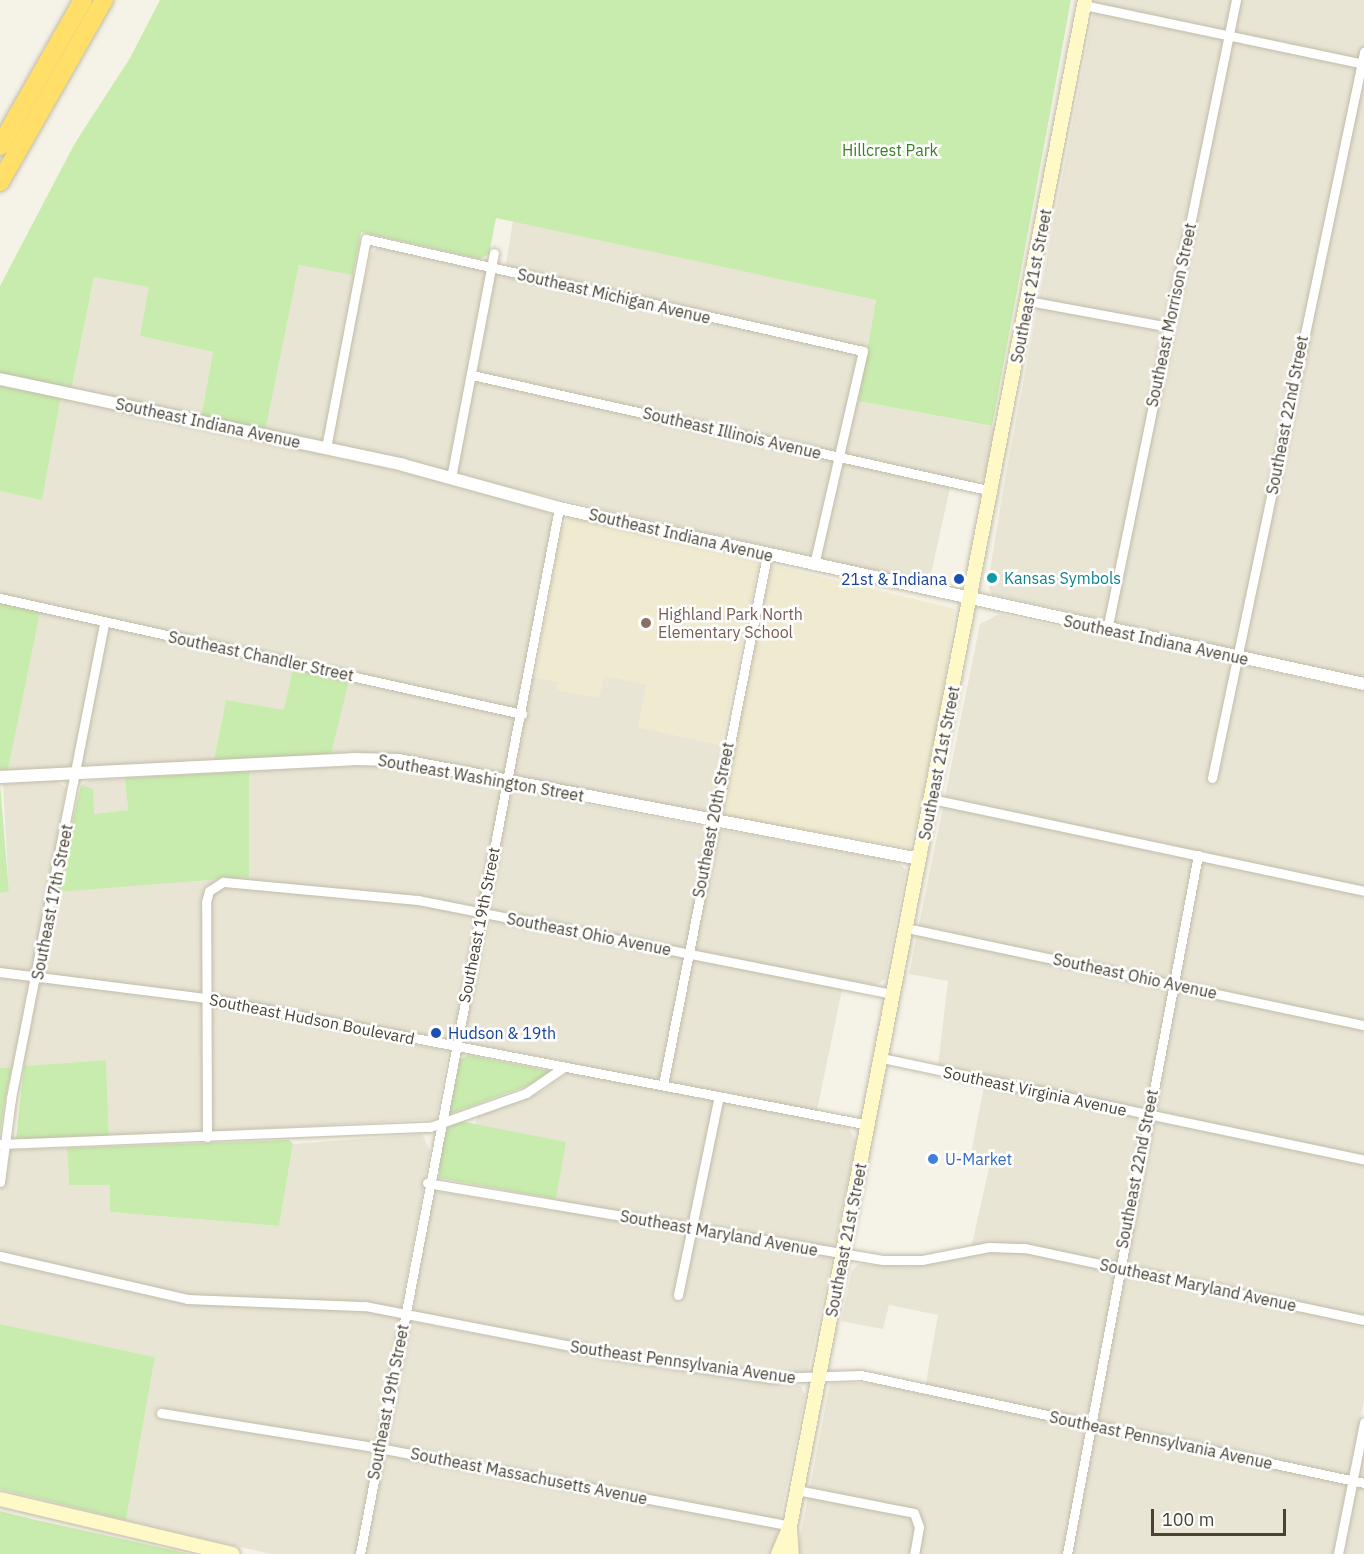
<!DOCTYPE html>
<html>
<head>
<meta charset="utf-8">
<style>
  body { margin:0 }
  #map { position:relative; width:1364px; height:1554px; overflow:hidden; background:#f5f2e7; font-family:"IBM Plex Sans",sans-serif }
  div>[style] { position:absolute }
  .residential>* { inset:0; background:#e9e5d5 }
  .education>* { inset:0; background:#efead0 }
  .green>* { inset:0; background:#c8ecad }
  .roads { filter:drop-shadow(0 0 2px #c1bca9) drop-shadow(0 0 2px #c1bca9) }
  .minor>* { height:9px; margin:-4.5px; padding:0 4.5px; transform-origin:4.5px; border-radius:4.5px; background:#fff }
  .tertiary>* { height:12px; margin:-6px; padding:0 6px; transform-origin:6px; border-radius:6px; background:#fff }
  .secondary>* { height:14px; margin:-7px; padding:0 7px; transform-origin:7px; border-radius:7px; background:#fff8c7 }
  .motorway>* { height:18px; margin:-9px; padding:0 9px; transform-origin:9px; border-radius:9px; background:#ffdf68 }
  .dots>* { width:16px; height:16px; translate:-50% -50%; box-sizing:border-box; border:3px solid #fff; border-radius:50% }
  span { translate:-50% -50%; white-space:nowrap; text-align:center; line-height:1.15; -webkit-text-stroke:5px #fff; paint-order:stroke }
  .park-label { font-size:16px; color:#3b7f24 }
  .street-label { font-size:16px; color:#494335 }
  .culture-label { font-size:16px; color:#0d838f }
  .left { translate:0 -50%; text-align:left }
  .transit-label { font-size:16px; color:#164399 }
  .right { translate:-100% -50%; text-align:right }
  .education-label { font-size:16px; color:#785e54 }
  .shop-label { font-size:16px; color:#366cbe }
  .scale { position:absolute; left:1151px; top:1509px; width:135px; height:27px; box-sizing:border-box; border:3px solid #494335; border-top:0; padding-left:8px; font-size:18px; line-height:21px; white-space:nowrap; color:#494335; -webkit-text-stroke:4px #fff; paint-order:stroke }
</style>
</head>
<body>
<div id="map">
  <div class="residential">
    <i style="clip-path:polygon(1096px 0,1364px 0,1364px 679px,991px 594px,988px 582px,1006px 473px)"></i>
    <i style="clip-path:polygon(513px 221px,876px 300px,858px 401px,995px 427px,985px 478px,974px 482px,952px 479px,929px 583px,265px 432px,299px 265px,366px 277px,371px 253px,379px 247px,504px 275px)"></i>
    <i style="clip-path:polygon(94px 277px,150px 287px,140px 336px,213px 352px,201px 417px,71px 391px)"></i>
    <i style="clip-path:polygon(61px 397px,399px 471px,547px 511px,553px 521px,526px 675px,558px 682px,557px 689px,599px 697px,604px 676px,647px 684px,638px 727px,721px 745px,709px 809px,706px 813px,389px 755px,331px 754px,351px 671px,296px 659px,285px 711px,226px 701px,214px 760px,8px 770px,41px 603px,0 594px,0 491px,42px 499px)"></i>
    <i style="clip-path:polygon(999px 614px,1364px 691px,1364px 1401px,1334px 1554px,797px 1554px,830px 1383px,873px 1383px,924px 1394px,938px 1315px,889px 1305px,883px 1329px,841px 1321px,852px 1270px,859px 1264px,911px 1267px,969px 1257px,990px 1164px,970px 1159px,986px 1076px,938px 1066px,948px 981px,909px 974px,980px 624px)"></i>
    <i style="clip-path:polygon(371px 765px,897px 862px,906px 870px,885px 979px,876px 985px,844px 980px,815px 1120px,848px 1127px,856px 1141px,808px 1372px,778px 1375px,709px 1361px,668px 1359px,413px 1312px,431px 1195px,436px 1191px,554px 1211px,565px 1143px,475px 1125px,478px 1115px,541px 1092px,566px 1074px,568px 1062px,337px 1018px,335px 1029px,448px 1051px,436px 1119px,109px 1137px,106px 1060px,0 1068px,0 893px,9px 892px,3px 784px,56px 780px,66px 788px,48px 892px,248px 877px,249px 771px)"></i>
    <i style="clip-path:polygon(125px 778px,128px 810px,94px 814px,81px 785px,90px 780px)"></i>
    <i style="clip-path:polygon(422px 1134px,430px 1151px,399px 1319px,658px 1368px,801px 1386px,805px 1396px,773px 1554px,271px 1554px,126px 1520px,155px 1357px,0 1324px,0 1150px,67px 1148px,69px 1185px,111px 1185px,111px 1212px,279px 1226px,293px 1144px)"></i>
    <i style="clip-path:polygon(1364px 1451px,1364px 1554px,1344px 1554px)"></i>
  </div>
  <div class="education">
    <i style="clip-path:polygon(569px 518px,759px 562px,721px 745px,638px 727px,646px 684px,604px 676px,599px 698px,557px 690px,558px 682px,535px 677px,561px 527px)"></i>
    <i style="clip-path:polygon(772px 565px,955px 609px,939px 719px,910px 848px,720px 816px,719px 805px)"></i>
  </div>
  <div class="green">
    <i style="clip-path:polygon(160px 0,1071px 0,992px 426px,858px 401px,876px 300px,496px 218px,489px 254px,480px 259px,361px 232px,353px 275px,299px 265px,265px 432px,201px 417px,213px 352px,140px 336px,149px 287px,94px 277px,71px 391px,0 374px,0 286px,75px 143px,130px 58px)"></i>
    <i style="clip-path:polygon(0 386px,61px 397px,42px 500px,0 491px)"></i>
    <i style="clip-path:polygon(0 602px,40px 612px,8px 770px,0 770px)"></i>
    <i style="clip-path:polygon(293px 669px,349px 681px,331px 754px,214px 760px,226px 700px,284px 710px)"></i>
    <i style="clip-path:polygon(249px 771px,249px 877px,56px 892px,81px 785px,93px 789px,94px 814px,128px 810px,125px 778px)"></i>
    <i style="clip-path:polygon(0 784px,9px 892px,0 893px)"></i>
    <i style="clip-path:polygon(468px 1055px,550px 1071px,549px 1078px,449px 1114px,458px 1061px)"></i>
    <i style="clip-path:polygon(106px 1060px,109px 1137px,16px 1139px,24px 1066px)"></i>
    <i style="clip-path:polygon(12px 1067px,4px 1104px,0 1136px,0 1068px)"></i>
    <i style="clip-path:polygon(460px 1121px,566px 1142px,556px 1199px,439px 1178px,442px 1130px)"></i>
    <i style="clip-path:polygon(289px 1140px,293px 1144px,279px 1226px,110px 1212px,110px 1185px,69px 1185px,67px 1148px)"></i>
    <i style="clip-path:polygon(0 1324px,155px 1357px,126px 1520px,0 1489px)"></i>
    <i style="clip-path:polygon(0 1511px,36px 1520px,190px 1554px,0 1554px)"></i>
  </div>
  <div class="roads">
    <div class="minor">
      <i style="left:1084px;top:5px;width:286px;rotate:11.9deg"></i>
      <i style="left:1028px;top:301px;width:143px;rotate:10.4deg"></i>
      <i style="left:472px;top:375px;width:533px;rotate:12.58deg"></i>
      <i style="left:326px;top:448px;width:213px;rotate:-79.2deg"></i>
      <i style="left:366px;top:239px;width:509px;rotate:12.7deg"></i>
      <i style="left:863px;top:351px;width:220px;rotate:102.9deg"></i>
      <i style="left:451px;top:478px;width:229px;rotate:-79.2deg"></i>
      <i style="left:0;top:598px;width:535px;rotate:12.53deg"></i>
      <i style="left:1107px;top:630px;width:643px;rotate:-78.43deg"></i>
      <i style="left:1212px;top:778px;width:742px;rotate:-78.17deg"></i>
      <i style="left:932px;top:799px;width:442px;rotate:12deg"></i>
      <i style="left:907px;top:928px;width:467px;rotate:12deg"></i>
      <i style="left:0;top:972px;width:208px;rotate:7.2deg"></i>
      <i style="left:206px;top:998px;width:675px;rotate:10.84deg"></i>
      <i style="left:882px;top:1058px;width:493px;rotate:11.9deg"></i>
      <i style="left:663px;top:1085px;width:540px;rotate:-78.9deg"></i>
      <i style="left:207px;top:1137px;width:235px;rotate:-90.2deg"></i>
      <i style="left:206px;top:902px;width:11px;rotate:-75deg"></i>
      <i style="left:209px;top:891px;width:17px;rotate:-33deg"></i>
      <i style="left:223px;top:882px;width:196px;rotate:5.3deg"></i>
      <i style="left:418px;top:900px;width:485px;rotate:11.2deg"></i>
      <i style="left:0;top:1144px;width:430px;rotate:-2.3deg"></i>
      <i style="left:430px;top:1127px;width:102px;rotate:-19.5deg"></i>
      <i style="left:526px;top:1093px;width:46px;rotate:-34.4deg"></i>
      <i style="left:0;top:1182px;width:85px;rotate:-82.5deg"></i>
      <i style="left:11px;top:1098px;width:485px;rotate:-78.9deg"></i>
      <i style="left:427px;top:1183px;width:462px;rotate:9.6deg"></i>
      <i style="left:883px;top:1260px;width:39px"></i>
      <i style="left:922px;top:1260px;width:68px;rotate:-11deg"></i>
      <i style="left:989px;top:1247px;width:36px;rotate:2deg"></i>
      <i style="left:1025px;top:1248px;width:347px;rotate:12deg"></i>
      <i style="left:0;top:1256px;width:192px;rotate:12.9deg"></i>
      <i style="left:187px;top:1299px;width:178px;rotate:2.3deg"></i>
      <i style="left:365px;top:1306px;width:251px;rotate:11deg"></i>
      <i style="left:611px;top:1354px;width:162px;rotate:8.5deg"></i>
      <i style="left:771px;top:1378px;width:90px;rotate:-1.9deg"></i>
      <i style="left:861px;top:1375px;width:514px;rotate:12.12deg"></i>
      <i style="left:678px;top:1295px;width:203px;rotate:-78.4deg"></i>
      <i style="left:161px;top:1413px;width:221px;rotate:9.1deg"></i>
      <i style="left:379px;top:1448px;width:418px;rotate:10.7deg"></i>
      <i style="left:797px;top:1490px;width:119px;rotate:11.1deg"></i>
      <i style="left:914px;top:1513px;width:15px;rotate:70deg"></i>
      <i style="left:919px;top:1527px;width:27px;rotate:100deg"></i>
      <i style="left:360px;top:1554px;width:1065px;rotate:-79.23deg"></i>
      <i style="left:1067px;top:1554px;width:711px;rotate:-79.39deg"></i>
      <i style="left:1338px;top:1554px;width:134px;rotate:-78.8deg"></i>
    </div>
    <div class="tertiary">
      <i style="left:0;top:379px;width:412px;rotate:12deg"></i>
      <i style="left:403px;top:465px;width:162px;rotate:15.4deg"></i>
      <i style="left:559px;top:508px;width:824px;rotate:12.33deg"></i>
      <i style="left:0;top:777px;width:353px;rotate:-2.9deg"></i>
      <i style="left:353px;top:759px;width:46px;rotate:1.2deg"></i>
      <i style="left:399px;top:760px;width:530px;rotate:10.76deg"></i>
    </div>
    <div class="secondary">
      <i style="left:0;top:1499px;width:239px;rotate:13.3deg"></i>
      <i style="left:790px;top:1528px;width:26px;rotate:86deg"></i>
      <i style="left:778px;top:1554px;width:30px;rotate:-67deg"></i>
      <i style="left:790px;top:1526px;width:1554px;rotate:-79.06deg"></i>
    </div>
    <div class="motorway">
      <i style="left:0;top:146px;width:168px;rotate:-60.4deg"></i>
      <i style="left:0;top:182px;width:210px;rotate:-60.3deg"></i>
    </div>
  </div>
  <div class="dots">
    <i style="left:992px;top:578px;background:#0f9aa8"></i>
    <i style="left:959px;top:579px;background:#1a4fb4"></i>
    <i style="left:646px;top:623px;background:#8d6e63"></i>
    <i style="left:436px;top:1033px;background:#1a4fb4"></i>
    <i style="left:933px;top:1159px;background:#3f7fe0"></i>
  </div>
  <div class="park-label">
    <span style="left:890px;top:150px">Hillcrest Park</span>
  </div>
  <div class="street-label">
    <span style="left:1031px;top:286px;rotate:-79deg">Southeast 21st Street</span>
    <span style="left:614px;top:296px;rotate:13deg">Southeast Michigan Avenue</span>
    <span style="left:1171px;top:315px;rotate:-78deg">Southeast Morrison Street</span>
    <span style="left:1287px;top:415px;rotate:-79deg">Southeast 22nd Street</span>
    <span style="left:208px;top:423px;rotate:12deg">Southeast Indiana Avenue</span>
    <span style="left:732px;top:433px;rotate:13deg">Southeast Illinois Avenue</span>
    <span style="left:681px;top:535px;rotate:13deg">Southeast Indiana Avenue</span>
    <span style="left:1156px;top:640px;rotate:12deg">Southeast Indiana Avenue</span>
    <span style="left:261px;top:656px;rotate:12deg">Southeast Chandler Street</span>
    <span style="left:939px;top:763px;rotate:-79deg">Southeast 21st Street</span>
    <span style="left:481px;top:778px;rotate:10deg">Southeast Washington Street</span>
    <span style="left:713px;top:820px;rotate:-79deg">Southeast 20th Street</span>
    <span style="left:52px;top:902px;rotate:-79deg">Southeast 17th Street</span>
    <span style="left:479px;top:925px;rotate:-79deg">Southeast 19th Street</span>
    <span style="left:589px;top:934px;rotate:11deg">Southeast Ohio Avenue</span>
    <span style="left:1135px;top:976px;rotate:12deg">Southeast Ohio Avenue</span>
    <span style="left:312px;top:1019px;rotate:11deg">Southeast Hudson Boulevard</span>
    <span style="left:1035px;top:1091px;rotate:12deg">Southeast Virginia Avenue</span>
    <span style="left:1137px;top:1169px;rotate:-79deg">Southeast 22nd Street</span>
    <span style="left:719px;top:1233px;rotate:10deg">Southeast Maryland Avenue</span>
    <span style="left:846px;top:1240px;rotate:-79deg">Southeast 21st Street</span>
    <span style="left:1198px;top:1285px;rotate:12deg">Southeast Maryland Avenue</span>
    <span style="left:683px;top:1362px;rotate:8deg">Southeast Pennsylvania Avenue</span>
    <span style="left:388px;top:1402px;rotate:-79deg">Southeast 19th Street</span>
    <span style="left:1161px;top:1440px;rotate:12deg">Southeast Pennsylvania Avenue</span>
    <span style="left:529px;top:1476px;rotate:11deg">Southeast Massachusetts Avenue</span>
  </div>
  <div class="culture-label">
    <span class="left" style="left:1004px;top:578px">Kansas Symbols</span>
  </div>
  <div class="transit-label">
    <span class="right" style="left:947px;top:579px">21st &amp; Indiana</span>
    <span class="left" style="left:448px;top:1033px">Hudson &amp; 19th</span>
  </div>
  <div class="education-label">
    <span class="left" style="left:658px;top:623px">Highland Park North<br>Elementary School</span>
  </div>
  <div class="shop-label">
    <span class="left" style="left:945px;top:1159px">U-Market</span>
  </div>
  <div class="scale">100 m</div>
</div>
</body>
</html>
